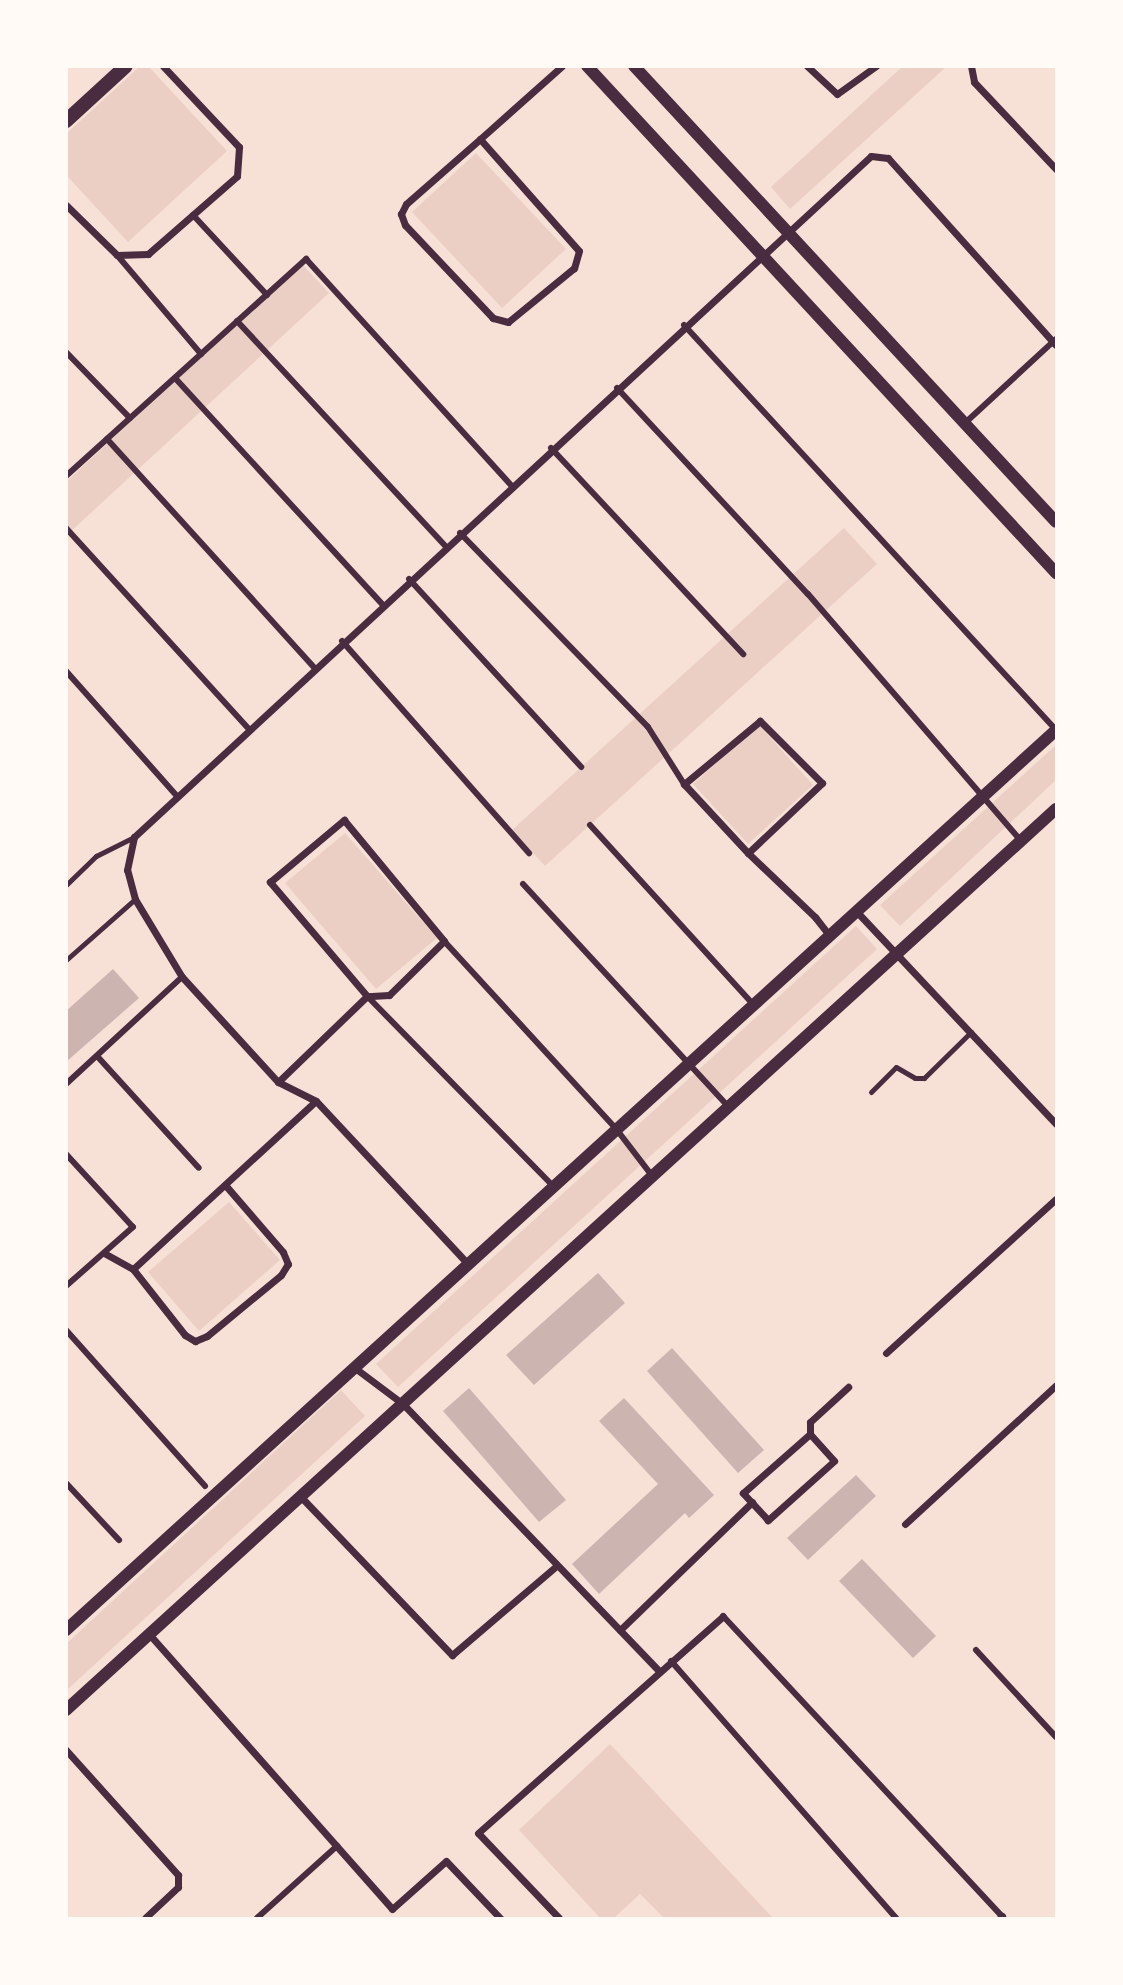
<!DOCTYPE html>
<html>
<head>
<meta charset="utf-8">
<style>
  body { margin:0 }
  #map { position:relative; width:1123px; height:1985px; overflow:hidden; background:#f7e1d7; font-family:"Space Grotesk",sans-serif }
  div>[style] { position:absolute }
  .green>* { inset:0; background:#ebcfc5 }
  .building>* { inset:0; background:#ccb4b1 }
  .service>* { height:5px; margin:-2.5px; padding:0 2.5px; transform-origin:2.5px; border-radius:2.5px; background:#4a2c40 }
  .pedestrian>* { height:6px; margin:-3px; padding:0 3px; transform-origin:3px; border-radius:3px; background:#4a2c40 }
  .minor>* { height:7px; margin:-3.5px; padding:0 3.5px; transform-origin:3.5px; border-radius:3.5px; background:#4a2c40 }
  .tertiary>* { height:12px; margin:-6px; padding:0 6px; transform-origin:6px; border-radius:6px; background:#4a2c40 }
  .secondary>* { height:14px; margin:-7px; padding:0 7px; transform-origin:7px; border-radius:7px; background:#4a2c40 }
  span { translate:-50% -50%; white-space:nowrap; text-align:center; line-height:1.15; -webkit-text-stroke:6px #fffaf5; paint-order:stroke }
  .frame { position:absolute; inset:0; border:68px solid #fffaf5; pointer-events:none }
</style>
</head>
<body>
<div id="map">
  <div class="green">
    <i style="clip-path:polygon(140px 66px,149px 67px,227px 151px,128px 242px,67px 176px,67px 133px)"></i>
    <i style="clip-path:polygon(903px 66px,946px 67px,790px 209px,771px 187px)"></i>
    <i style="clip-path:polygon(476px 153px,566px 249px,502px 308px,412px 212px)"></i>
    <i style="clip-path:polygon(302px 264px,329px 293px,67px 535px,67px 481px)"></i>
    <i style="clip-path:polygon(844px 528px,877px 564px,545px 866px,512px 830px)"></i>
    <i style="clip-path:polygon(759px 725px,813px 785px,748px 844px,693px 784px)"></i>
    <i style="clip-path:polygon(1056px 745px,1056px 780px,900px 926px,880px 905px)"></i>
    <i style="clip-path:polygon(345px 833px,437px 938px,376px 989px,285px 883px)"></i>
    <i style="clip-path:polygon(856px 926px,877px 949px,398px 1387px,376px 1364px)"></i>
    <i style="clip-path:polygon(229px 1202px,280px 1260px,199px 1331px,148px 1272px)"></i>
    <i style="clip-path:polygon(341px 1390px,365px 1416px,67px 1690px,67px 1643px)"></i>
    <i style="clip-path:polygon(610px 1744px,773px 1918px,664px 1918px,640px 1894px,614px 1918px,600px 1918px,519px 1830px)"></i>
  </div>
  <div class="building">
    <i style="clip-path:polygon(113px 969px,139px 998px,66px 1062px,66px 1011px)"></i>
    <i style="clip-path:polygon(598px 1273px,625px 1303px,534px 1385px,506px 1355px)"></i>
    <i style="clip-path:polygon(672px 1348px,764px 1450px,738px 1473px,647px 1371px)"></i>
    <i style="clip-path:polygon(469px 1388px,566px 1500px,539px 1522px,443px 1411px)"></i>
    <i style="clip-path:polygon(624px 1398px,714px 1495px,689px 1518px,685px 1513px,599px 1594px,572px 1564px,658px 1484px,599px 1421px)"></i>
    <i style="clip-path:polygon(856px 1475px,876px 1496px,808px 1560px,787px 1538px)"></i>
    <i style="clip-path:polygon(862px 1559px,936px 1636px,913px 1658px,839px 1581px)"></i>
  </div>
  <div class="service">
    <i style="left:66px;top:885px;width:42px;rotate:-44deg"></i>
    <i style="left:96px;top:856px;width:42px;rotate:-26.6deg"></i>
    <i style="left:66px;top:960px;width:92px;rotate:-41.5deg"></i>
    <i style="left:871px;top:1092px;width:35px;rotate:-45deg"></i>
    <i style="left:896px;top:1067px;width:22px;rotate:30deg"></i>
    <i style="left:915px;top:1078px;width:9px"></i>
    <i style="left:924px;top:1078px;width:66px;rotate:-44.4deg"></i>
  </div>
  <div class="pedestrian">
    <i style="left:193px;top:215px;width:109px;rotate:47.2deg"></i>
    <i style="left:117px;top:255px;width:130px;rotate:49.7deg"></i>
    <i style="left:237px;top:321px;width:306px;rotate:47.2deg"></i>
    <i style="left:684px;top:325px;width:550px;rotate:47.43deg"></i>
    <i style="left:66px;top:352px;width:92px;rotate:45.9deg"></i>
    <i style="left:175px;top:378px;width:306px;rotate:47.5deg"></i>
    <i style="left:617px;top:388px;width:281px;rotate:47.2deg"></i>
    <i style="left:808px;top:594px;width:326px;rotate:49.2deg"></i>
    <i style="left:965px;top:423px;width:124px;rotate:-42.7deg"></i>
    <i style="left:107px;top:439px;width:308px;rotate:47.8deg"></i>
    <i style="left:551px;top:448px;width:282px;rotate:47deg"></i>
    <i style="left:66px;top:476px;width:324px;rotate:-42.1deg"></i>
    <i style="left:306px;top:259px;width:305px;rotate:47.8deg"></i>
    <i style="left:66px;top:528px;width:270px;rotate:47.7deg"></i>
    <i style="left:460px;top:533px;width:270px;rotate:45.9deg"></i>
    <i style="left:648px;top:727px;width:67px;rotate:57.7deg"></i>
    <i style="left:409px;top:579px;width:255px;rotate:47.5deg"></i>
    <i style="left:342px;top:641px;width:283px;rotate:48.6deg"></i>
    <i style="left:66px;top:671px;width:166px;rotate:48.4deg"></i>
    <i style="left:590px;top:825px;width:244px;rotate:47.7deg"></i>
    <i style="left:523px;top:884px;width:304px;rotate:47.3deg"></i>
    <i style="left:444px;top:941px;width:256px;rotate:47.5deg"></i>
    <i style="left:617px;top:1130px;width:59px;rotate:52.5deg"></i>
    <i style="left:367px;top:996px;width:267px;rotate:45.6deg"></i>
    <i style="left:97px;top:1056px;width:151px;rotate:47.7deg"></i>
    <i style="left:66px;top:1084px;width:158px;rotate:-42.7deg"></i>
    <i style="left:66px;top:1154px;width:99px;rotate:47.5deg"></i>
    <i style="left:133px;top:1227px;width:89px;rotate:138.6deg"></i>
    <i style="left:66px;top:1330px;width:209px;rotate:48.3deg"></i>
    <i style="left:66px;top:1483px;width:78px;rotate:47.1deg"></i>
    <i style="left:723px;top:1616px;width:410px;rotate:47.1deg"></i>
    <i style="left:976px;top:1650px;width:118px;rotate:47.4deg"></i>
    <i style="left:671px;top:1661px;width:342px;rotate:48.8deg"></i>
    <i style="left:257px;top:1918px;width:108px;rotate:-42deg"></i>
  </div>
  <div class="minor">
    <i style="left:807px;top:66px;width:41px;rotate:43deg"></i>
    <i style="left:837px;top:94px;width:48px;rotate:-35.7deg"></i>
    <i style="left:971px;top:66px;width:16px;rotate:79deg"></i>
    <i style="left:974px;top:82px;width:120px;rotate:46.7deg"></i>
    <i style="left:480px;top:139px;width:149px;rotate:48.5deg"></i>
    <i style="left:579px;top:251px;width:18px;rotate:106deg"></i>
    <i style="left:574px;top:268px;width:85px;rotate:140.7deg"></i>
    <i style="left:508px;top:322px;width:16px;rotate:-165deg"></i>
    <i style="left:493px;top:318px;width:128px;rotate:-133.4deg"></i>
    <i style="left:405px;top:225px;width:12px;rotate:-110deg"></i>
    <i style="left:401px;top:214px;width:11px;rotate:-63deg"></i>
    <i style="left:406px;top:204px;width:98px;rotate:-41.3deg"></i>
    <i style="left:480px;top:139px;width:110px;rotate:-41.7deg"></i>
    <i style="left:66px;top:205px;width:71px;rotate:44.4deg"></i>
    <i style="left:117px;top:255px;width:31px;rotate:-2deg"></i>
    <i style="left:148px;top:254px;width:118px;rotate:-41.2deg"></i>
    <i style="left:237px;top:176px;width:29px;rotate:-86deg"></i>
    <i style="left:239px;top:147px;width:111px;rotate:-133.2deg"></i>
    <i style="left:344px;top:820px;width:157px;rotate:50.4deg"></i>
    <i style="left:444px;top:941px;width:77px;rotate:135.5deg"></i>
    <i style="left:389px;top:995px;width:22px;rotate:177deg"></i>
    <i style="left:367px;top:996px;width:150px;rotate:-130.4deg"></i>
    <i style="left:270px;top:882px;width:97px;rotate:-40deg"></i>
    <i style="left:748px;top:853px;width:102px;rotate:-43.4deg"></i>
    <i style="left:822px;top:783px;width:88px;rotate:-135deg"></i>
    <i style="left:760px;top:721px;width:99px;rotate:140.3deg"></i>
    <i style="left:684px;top:784px;width:94px;rotate:47.2deg"></i>
    <i style="left:748px;top:853px;width:93px;rotate:43.7deg"></i>
    <i style="left:815px;top:917px;width:24px;rotate:52deg"></i>
    <i style="left:857px;top:912px;width:291px;rotate:46.8deg"></i>
    <i style="left:278px;top:1082px;width:124px;rotate:-44deg"></i>
    <i style="left:104px;top:1253px;width:33px;rotate:29deg"></i>
    <i style="left:133px;top:1269px;width:248px;rotate:-42.6deg"></i>
    <i style="left:468px;top:1264px;width:223px;rotate:-133deg"></i>
    <i style="left:316px;top:1101px;width:42px;rotate:-153.4deg"></i>
    <i style="left:278px;top:1082px;width:142px;rotate:-132.4deg"></i>
    <i style="left:182px;top:977px;width:91px;rotate:-121.1deg"></i>
    <i style="left:135px;top:899px;width:30px;rotate:-105deg"></i>
    <i style="left:127px;top:870px;width:34px;rotate:-78deg"></i>
    <i style="left:134px;top:837px;width:1003px;rotate:-42.74deg"></i>
    <i style="left:871px;top:156px;width:17px;rotate:7deg"></i>
    <i style="left:888px;top:158px;width:251px;rotate:48.1deg"></i>
    <i style="left:133px;top:1269px;width:84px;rotate:51.8deg"></i>
    <i style="left:185px;top:1335px;width:12px;rotate:31deg"></i>
    <i style="left:195px;top:1341px;width:13px;rotate:-23deg"></i>
    <i style="left:207px;top:1336px;width:96px;rotate:-39.5deg"></i>
    <i style="left:281px;top:1275px;width:13px;rotate:-58deg"></i>
    <i style="left:288px;top:1264px;width:13px;rotate:-113deg"></i>
    <i style="left:283px;top:1252px;width:87px;rotate:-130.8deg"></i>
    <i style="left:886px;top:1353px;width:229px;rotate:-42.2deg"></i>
    <i style="left:355px;top:1368px;width:60px;rotate:36.9deg"></i>
    <i style="left:403px;top:1404px;width:371px;rotate:46.2deg"></i>
    <i style="left:810px;top:1434px;width:36px;rotate:48deg"></i>
    <i style="left:834px;top:1461px;width:89px;rotate:138.2deg"></i>
    <i style="left:768px;top:1520px;width:37px;rotate:-133deg"></i>
    <i style="left:743px;top:1493px;width:89px;rotate:-41.4deg"></i>
    <i style="left:810px;top:1434px;width:12px;rotate:-90deg"></i>
    <i style="left:810px;top:1422px;width:52px;rotate:-42.6deg"></i>
    <i style="left:301px;top:1497px;width:219px;rotate:46.3deg"></i>
    <i style="left:452px;top:1655px;width:135px;rotate:-40.5deg"></i>
    <i style="left:905px;top:1524px;width:205px;rotate:-42.6deg"></i>
    <i style="left:620px;top:1630px;width:184px;rotate:-44.1deg"></i>
    <i style="left:149px;top:1634px;width:367px;rotate:48.5deg"></i>
    <i style="left:392px;top:1909px;width:72px;rotate:-41.6deg"></i>
    <i style="left:446px;top:1861px;width:79px;rotate:46.5deg"></i>
    <i style="left:66px;top:1750px;width:168px;rotate:48.1deg"></i>
    <i style="left:178px;top:1875px;width:12px;rotate:90deg"></i>
    <i style="left:178px;top:1887px;width:45px;rotate:136.8deg"></i>
    <i style="left:559px;top:1918px;width:117px;rotate:-133.6deg"></i>
    <i style="left:478px;top:1833px;width:327px;rotate:-41.5deg"></i>
    <i style="left:1000px;top:1918px;width:3px;rotate:-45deg"></i>
  </div>
  <div class="tertiary">
    <i style="left:587px;top:66px;width:691px;rotate:47.23deg"></i>
    <i style="left:634px;top:66px;width:621px;rotate:47.22deg"></i>
    <i style="left:66px;top:1630px;width:1338px;rotate:-42.27deg"></i>
    <i style="left:66px;top:1710px;width:1339px;rotate:-42.31deg"></i>
  </div>
  <div class="secondary">
    <i style="left:66px;top:121px;width:81px;rotate:-42.5deg"></i>
  </div>
  <div class="frame"></div>
</div>
</body>
</html>
